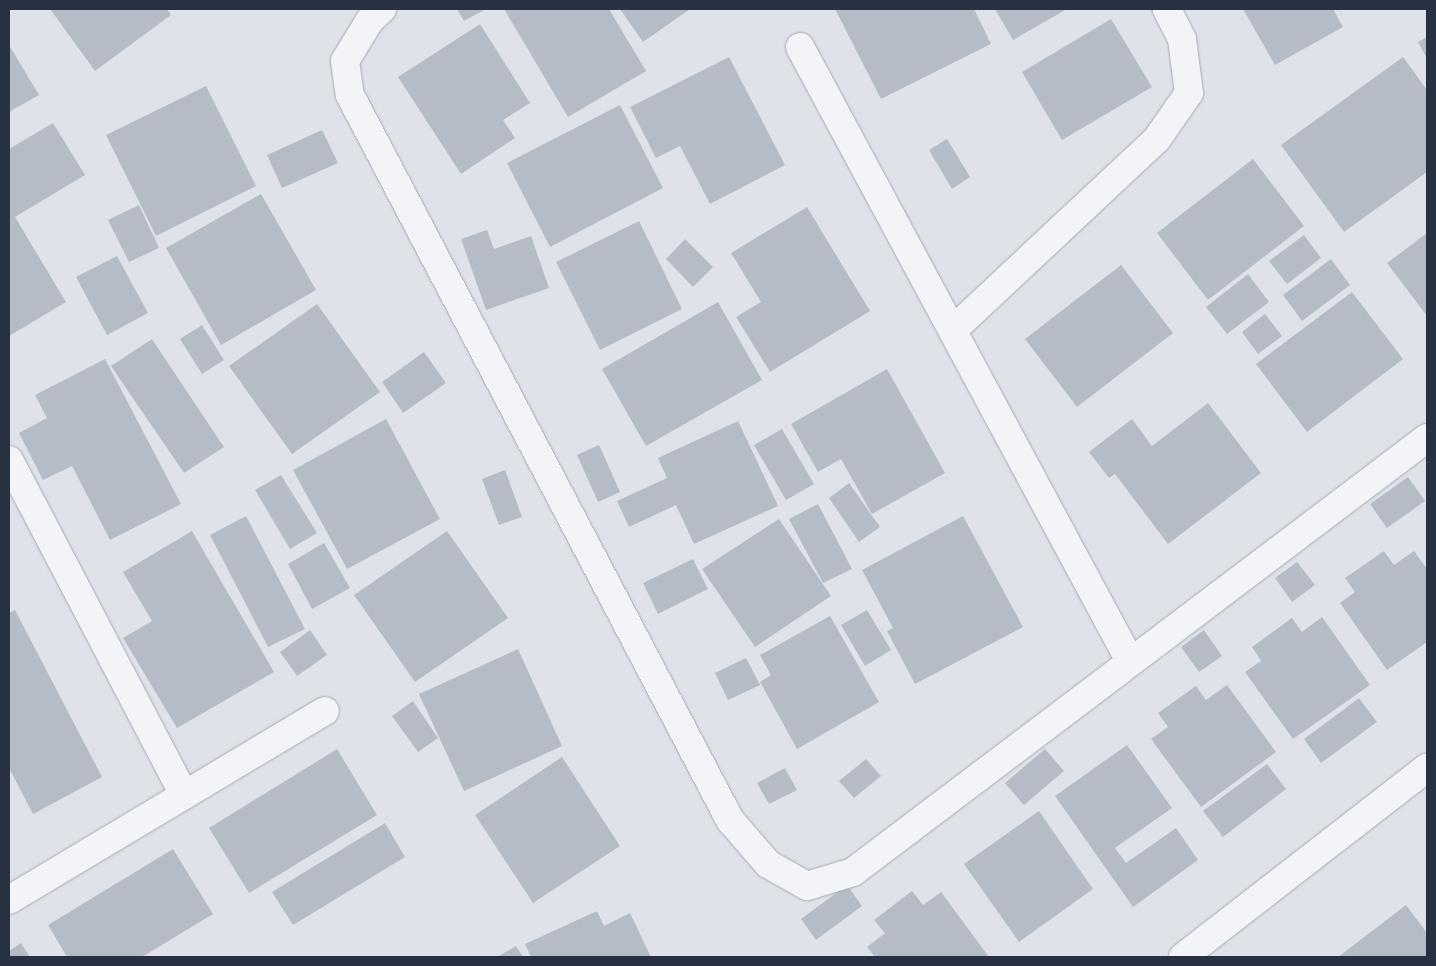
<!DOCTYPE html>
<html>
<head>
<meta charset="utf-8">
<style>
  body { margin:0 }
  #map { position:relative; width:1436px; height:966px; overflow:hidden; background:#dfe3e9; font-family:"Roboto Condensed",sans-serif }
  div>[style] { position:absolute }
  .building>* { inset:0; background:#b6bcc6 }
  .roads { filter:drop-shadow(0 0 1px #a4aab3) drop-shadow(0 0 1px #a4aab3) }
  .street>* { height:28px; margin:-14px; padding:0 14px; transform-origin:14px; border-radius:14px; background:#f2f4f7 }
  span { translate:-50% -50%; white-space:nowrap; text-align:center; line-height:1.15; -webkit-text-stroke:5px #eef2f6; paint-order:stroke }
  .frame { position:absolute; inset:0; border:10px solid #273141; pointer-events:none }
</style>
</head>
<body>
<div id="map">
  <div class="building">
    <i style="clip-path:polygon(50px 9px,167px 9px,171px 15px,95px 71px)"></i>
    <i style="clip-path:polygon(457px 9px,486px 9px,464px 21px)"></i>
    <i style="clip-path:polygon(504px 9px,609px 9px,646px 71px,568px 117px)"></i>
    <i style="clip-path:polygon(620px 9px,690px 9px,643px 42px)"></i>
    <i style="clip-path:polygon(835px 9px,974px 9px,991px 44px,881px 99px)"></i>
    <i style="clip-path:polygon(995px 9px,1067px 9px,1013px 40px)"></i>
    <i style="clip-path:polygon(1243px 9px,1333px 9px,1343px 27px,1275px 65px)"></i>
    <i style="clip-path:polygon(1111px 19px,1152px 87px,1062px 140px,1022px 72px)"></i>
    <i style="clip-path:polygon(480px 24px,530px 103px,503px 120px,515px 138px,461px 174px,398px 77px)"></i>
    <i style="clip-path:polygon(1427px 37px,1427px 59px,1418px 42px)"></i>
    <i style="clip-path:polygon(9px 45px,39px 95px,9px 112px)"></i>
    <i style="clip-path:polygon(729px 57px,785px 165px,710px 204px,680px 146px,656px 158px,630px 107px)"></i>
    <i style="clip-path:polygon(1403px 57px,1427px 90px,1427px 172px,1344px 232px,1281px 145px)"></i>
    <i style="clip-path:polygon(206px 86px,256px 186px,156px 236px,106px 135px)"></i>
    <i style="clip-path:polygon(620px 105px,663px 188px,550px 247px,507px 163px)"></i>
    <i style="clip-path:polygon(53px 123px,85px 175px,15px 217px,66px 302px,9px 336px,9px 149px)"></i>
    <i style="clip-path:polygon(322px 130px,338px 163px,282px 188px,267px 155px)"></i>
    <i style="clip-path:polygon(947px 139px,970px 177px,952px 189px,929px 150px)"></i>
    <i style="clip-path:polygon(1253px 159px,1304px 226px,1208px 300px,1157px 233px)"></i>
    <i style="clip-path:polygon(261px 194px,316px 290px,221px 345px,166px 248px)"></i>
    <i style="clip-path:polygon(139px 205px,159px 248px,129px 262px,108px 220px)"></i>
    <i style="clip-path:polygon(807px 207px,870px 311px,770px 372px,736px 317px,761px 302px,731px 253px)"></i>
    <i style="clip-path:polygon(639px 221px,682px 309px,600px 350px,556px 262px)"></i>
    <i style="clip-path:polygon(487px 230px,494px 249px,531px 236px,549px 288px,486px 310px,461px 239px)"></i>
    <i style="clip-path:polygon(1427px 233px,1427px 316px,1387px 263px)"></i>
    <i style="clip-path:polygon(1304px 235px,1321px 258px,1287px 284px,1269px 261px)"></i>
    <i style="clip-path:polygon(685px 239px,713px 267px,693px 287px,666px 259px)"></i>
    <i style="clip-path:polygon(117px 256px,148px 313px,107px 335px,76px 277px)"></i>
    <i style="clip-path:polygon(1331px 259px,1350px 285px,1302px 321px,1283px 295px)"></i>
    <i style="clip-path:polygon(1121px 265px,1173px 333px,1077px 407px,1025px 339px)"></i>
    <i style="clip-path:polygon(1248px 274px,1269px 302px,1227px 334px,1206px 307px)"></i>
    <i style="clip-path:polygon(1352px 292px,1403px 359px,1307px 432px,1256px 364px)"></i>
    <i style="clip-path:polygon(718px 302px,762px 380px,646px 446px,602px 369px)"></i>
    <i style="clip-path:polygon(317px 304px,380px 392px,292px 454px,229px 366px)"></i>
    <i style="clip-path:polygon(1265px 314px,1282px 336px,1258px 354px,1242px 332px)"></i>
    <i style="clip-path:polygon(202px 325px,224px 360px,202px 374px,180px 339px)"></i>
    <i style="clip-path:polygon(152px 339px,224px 447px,184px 473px,111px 366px)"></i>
    <i style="clip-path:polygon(424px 352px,446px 383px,403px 413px,382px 382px)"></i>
    <i style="clip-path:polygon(105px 359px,181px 504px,110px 540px,72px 466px,43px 480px,19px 433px,47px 418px,35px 395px)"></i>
    <i style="clip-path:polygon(887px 369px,945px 473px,872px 514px,841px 459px,818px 472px,791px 424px)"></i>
    <i style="clip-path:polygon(1208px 403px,1261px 473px,1168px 544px,1115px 474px,1109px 478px,1089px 452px,1132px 419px,1152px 446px)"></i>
    <i style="clip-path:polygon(386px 419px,440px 519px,347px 569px,293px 470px)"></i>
    <i style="clip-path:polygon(738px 421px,778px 506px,694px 544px,676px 505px,629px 527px,617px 501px,667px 478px,658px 458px)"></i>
    <i style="clip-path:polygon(782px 429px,814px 484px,786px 500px,754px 445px)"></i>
    <i style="clip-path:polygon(599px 445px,620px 492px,598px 502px,577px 455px)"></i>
    <i style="clip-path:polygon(505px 470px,522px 517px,499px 525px,482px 479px)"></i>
    <i style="clip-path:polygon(281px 475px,317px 533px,290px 549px,255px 490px)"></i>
    <i style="clip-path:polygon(1408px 477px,1425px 501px,1387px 528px,1370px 504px)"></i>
    <i style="clip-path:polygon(849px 483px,880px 527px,859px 542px,829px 498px)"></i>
    <i style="clip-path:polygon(818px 504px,852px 569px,823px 583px,789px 519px)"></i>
    <i style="clip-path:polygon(246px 516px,305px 629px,268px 647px,210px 535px)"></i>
    <i style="clip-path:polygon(963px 516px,1023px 627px,915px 684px,887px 631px,893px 628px,862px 570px)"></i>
    <i style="clip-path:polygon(779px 519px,831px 596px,755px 647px,702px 569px)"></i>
    <i style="clip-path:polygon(192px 531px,274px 672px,177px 728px,123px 638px,152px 621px,123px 572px)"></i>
    <i style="clip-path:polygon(447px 531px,508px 618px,415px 682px,354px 595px)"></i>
    <i style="clip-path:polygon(324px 543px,350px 588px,312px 609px,288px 564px)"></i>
    <i style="clip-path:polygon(1384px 551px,1394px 565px,1414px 551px,1427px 569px,1427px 642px,1387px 670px,1340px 603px,1355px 592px,1345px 578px)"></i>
    <i style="clip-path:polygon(693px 559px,708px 589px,658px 614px,643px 583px)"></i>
    <i style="clip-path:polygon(1297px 562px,1315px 585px,1292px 602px,1275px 578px)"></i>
    <i style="clip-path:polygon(15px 610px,102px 777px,33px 814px,9px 768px,9px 613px)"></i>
    <i style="clip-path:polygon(867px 610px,891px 650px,865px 666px,841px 625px)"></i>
    <i style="clip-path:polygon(830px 616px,879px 702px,797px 749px,760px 682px,771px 675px,760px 655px)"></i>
    <i style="clip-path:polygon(1322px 617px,1370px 685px,1293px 739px,1245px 672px,1261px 661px,1252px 647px,1292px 618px,1302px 632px)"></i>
    <i style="clip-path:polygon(310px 630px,327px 655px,297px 676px,280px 652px)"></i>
    <i style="clip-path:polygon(1204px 630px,1222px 656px,1199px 672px,1181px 647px)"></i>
    <i style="clip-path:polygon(518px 649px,562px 746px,464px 791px,419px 694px)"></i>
    <i style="clip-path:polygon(746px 658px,760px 685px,728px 700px,715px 673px)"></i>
    <i style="clip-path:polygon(1227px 685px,1276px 752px,1201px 807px,1151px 739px,1168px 727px,1158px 713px,1196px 686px,1206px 700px)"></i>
    <i style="clip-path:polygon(1359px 698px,1377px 722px,1321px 763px,1304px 739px)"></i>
    <i style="clip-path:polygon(413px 701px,438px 738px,418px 752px,392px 716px)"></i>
    <i style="clip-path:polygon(1127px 745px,1172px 808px,1115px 848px,1126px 863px,1176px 828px,1198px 860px,1133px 907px,1055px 796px)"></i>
    <i style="clip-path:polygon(337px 749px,377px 815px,249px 893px,209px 828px)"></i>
    <i style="clip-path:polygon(1045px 749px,1064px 771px,1024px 805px,1005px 783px)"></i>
    <i style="clip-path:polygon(562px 757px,620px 846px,533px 903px,475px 815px)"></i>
    <i style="clip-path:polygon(866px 759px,881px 776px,854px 798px,839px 781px)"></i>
    <i style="clip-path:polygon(1267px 764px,1286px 789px,1223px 837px,1203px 811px)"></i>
    <i style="clip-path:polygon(785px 768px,797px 790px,769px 804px,757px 783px)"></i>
    <i style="clip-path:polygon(1039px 811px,1093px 889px,1019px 942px,964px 864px)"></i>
    <i style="clip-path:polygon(385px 823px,405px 857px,293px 925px,272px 892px)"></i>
    <i style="clip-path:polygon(173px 849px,213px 914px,142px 957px,67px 957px,48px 925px)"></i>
    <i style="clip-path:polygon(847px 885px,862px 906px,816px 940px,801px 919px)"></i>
    <i style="clip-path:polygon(912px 891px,923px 905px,941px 892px,989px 957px,875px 957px,867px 947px,885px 933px,874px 920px)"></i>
    <i style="clip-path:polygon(1406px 905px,1427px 933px,1427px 957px,1338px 957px)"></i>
    <i style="clip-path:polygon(597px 911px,604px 926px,630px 913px,651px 957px,531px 957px,525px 944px)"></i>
    <i style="clip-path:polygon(21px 943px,30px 957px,9px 957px,9px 951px)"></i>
    <i style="clip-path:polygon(516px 946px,523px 957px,497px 957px)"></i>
  </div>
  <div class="roads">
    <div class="street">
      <i style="left:382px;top:9px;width:16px;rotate:137deg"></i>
      <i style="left:370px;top:20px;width:48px;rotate:121.4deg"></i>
      <i style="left:345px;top:61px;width:34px;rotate:82deg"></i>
      <i style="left:350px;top:95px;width:819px;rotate:62.34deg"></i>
      <i style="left:730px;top:820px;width:58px;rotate:49.2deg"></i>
      <i style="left:768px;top:864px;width:45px;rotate:29.4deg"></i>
      <i style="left:807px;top:886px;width:48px;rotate:-16.9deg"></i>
      <i style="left:853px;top:872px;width:720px;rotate:-37.09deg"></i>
      <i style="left:800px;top:47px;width:697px;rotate:61.74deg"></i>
      <i style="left:953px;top:330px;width:279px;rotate:-43.1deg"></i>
      <i style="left:1157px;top:139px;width:56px;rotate:-55.2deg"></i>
      <i style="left:1189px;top:93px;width:54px;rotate:-97.4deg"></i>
      <i style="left:1182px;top:39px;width:34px;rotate:-117deg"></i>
      <i style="left:9px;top:460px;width:378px;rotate:62.4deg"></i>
      <i style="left:9px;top:900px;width:368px;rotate:-30.9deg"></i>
      <i style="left:1183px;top:957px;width:309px;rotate:-37.8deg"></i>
    </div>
  </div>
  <div class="frame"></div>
</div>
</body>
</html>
